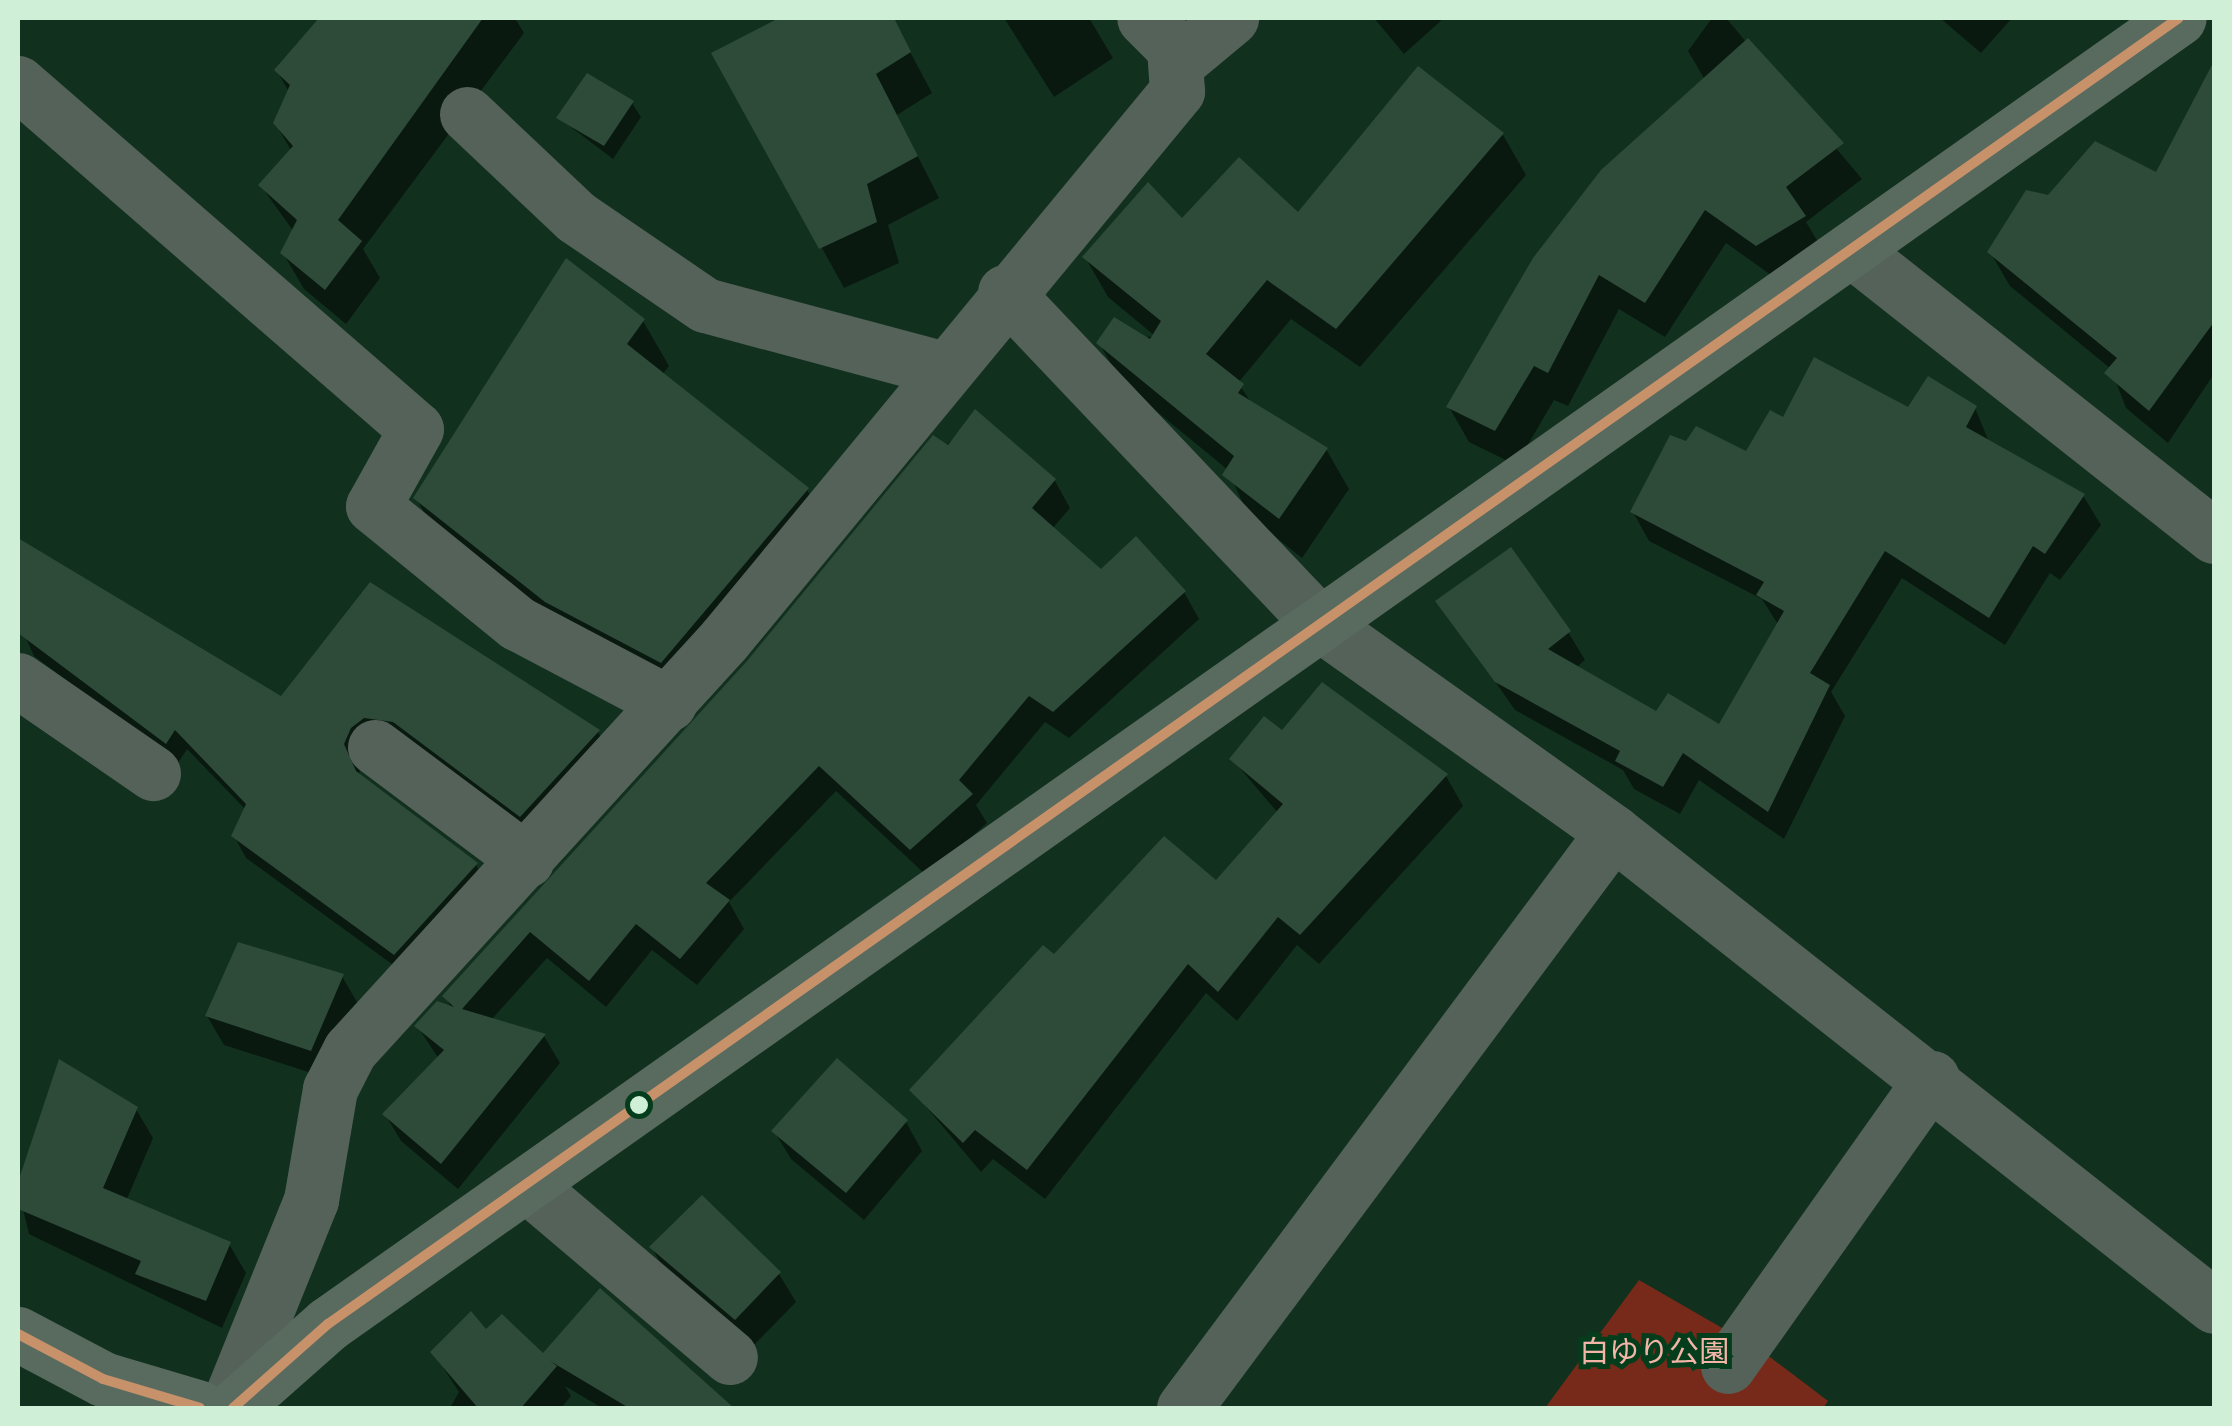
<!DOCTYPE html>
<html>
<head>
<meta charset="utf-8">
<style>
  body { margin:0 }
  #map { position:relative; width:2232px; height:1426px; overflow:hidden; background:#11301e; font-family:Arial,"Noto Sans JP",sans-serif }
  div>[style] { position:absolute }
  .green>* { inset:0; background:#772a19 }
  .shadow>* { inset:0; background:#0007 }
  .building>* { inset:0; background:#2e4b39 }
  .minor>* { height:55px; margin:-27.5px; padding:0 27.5px; transform-origin:27.5px; border-radius:27.5px; background:#546259 }
  .major>* { height:55px; margin:-27.5px; padding:0 27.5px; transform-origin:27.5px; border-radius:27.5px; background:#596a5f }
  .bus-1>* { height:10px; margin:-5px; padding:0 5px; transform-origin:5px; border-radius:5px; background:#c7916a }
  .dots>* { width:28px; height:28px; translate:-50% -50%; box-sizing:border-box; border:5px solid #043d1c; border-radius:50% }
  span { translate:-50% -50%; white-space:nowrap; text-align:center; line-height:1.15; -webkit-text-stroke:10px #043d1c; paint-order:stroke }
  .park-label { font-size:30px; color:#f2b5a8 }
  .frame { position:absolute; inset:0; border:20px solid #cff0d6; pointer-events:none }
</style>
</head>
<body>
<div id="map">
  <div class="green">
    <i style="clip-path:polygon(1639px 1280px,1762px 1351px,1828px 1401px,1823px 1408px,1545px 1408px)"></i>
  </div>
  <div class="shadow">
    <i style="clip-path:polygon(323px 18px,515px 18px,524px 33px,363px 249px,380px 278px,346px 324px,304px 289px,283px 253px,294px 232px,261px 186px,292px 152px,275px 123px,289px 92px,277px 71px)"></i>
    <i style="clip-path:polygon(785px 18px,856px 18px,862px 28px,892px 18px,932px 93px,897px 115px,939px 198px,888px 225px,899px 263px,844px 288px,715px 54px)"></i>
    <i style="clip-path:polygon(1004px 18px,1089px 18px,1113px 58px,1054px 97px)"></i>
    <i style="clip-path:polygon(1374px 18px,1444px 18px,1404px 54px)"></i>
    <i style="clip-path:polygon(1712px 18px,1726px 18px,1862px 179px,1806px 222px,1824px 252px,1778px 280px,1726px 243px,1665px 337px,1619px 309px,1568px 406px,1554px 400px,1516px 465px,1469px 442px,1449px 407px,1705px 80px,1688px 51px)"></i>
    <i style="clip-path:polygon(1940px 18px,2012px 18px,1981px 53px)"></i>
    <i style="clip-path:polygon(632px 103px,641px 117px,613px 159px,559px 118px)"></i>
    <i style="clip-path:polygon(1503px 135px,1526px 175px,1360px 367px,1291px 319px,1238px 383px,1253px 405px,1326px 449px,1349px 489px,1302px 558px,1248px 515px,1228px 470px,1122px 383px,1099px 343px,1155px 336px,1108px 297px,1085px 257px,1182px 222px,1298px 216px)"></i>
    <i style="clip-path:polygon(2162px 166px,2214px 220px,2214px 374px,2168px 443px,2126px 408px,2111px 369px,2010px 286px,1990px 252px,2049px 197px,2157px 176px)"></i>
    <i style="clip-path:polygon(643px 321px,669px 366px,662px 375px,807px 490px,833px 535px,687px 707px,442px 544px,416px 498px)"></i>
    <i style="clip-path:polygon(1975px 408px,1989px 442px,2084px 497px,2101px 525px,2060px 580px,2050px 573px,2005px 645px,1902px 578px,1831px 692px,1845px 716px,1784px 839px,1699px 780px,1680px 814px,1634px 789px,1623px 770px,1515px 710px,1439px 601px,1568px 632px,1585px 660px,1576px 668px,1657px 715px,1720px 728px,1779px 626px,1762px 599px,1649px 541px,1633px 512px,1747px 454px,1784px 420px)"></i>
    <i style="clip-path:polygon(976px 413px,1055px 481px,1070px 508px,1052px 529px,1101px 572px,1184px 592px,1199px 619px,1069px 738px,1045px 722px,976px 805px,987px 823px,927px 876px,836px 791px,729px 902px,744px 929px,697px 985px,652px 950px,606px 1007px,547px 958px,491px 1020px,544px 1036px,560px 1063px,458px 1189px,401px 1141px,385px 1114px,439px 1059px,417px 1026px,452px 1009px,445px 996px)"></i>
    <i style="clip-path:polygon(18px 539px,282px 700px,598px 732px,610px 753px,533px 837px,362px 749px,359px 777px,476px 865px,488px 886px,407px 975px,246px 858px,234px 836px,246px 810px,187px 749px,178px 763px,34px 656px,18px 621px)"></i>
    <i style="clip-path:polygon(1283px 734px,1446px 776px,1463px 806px,1319px 964px,1297px 945px,1237px 1021px,1206px 993px,1045px 1199px,993px 1159px,981px 1172px,912px 1090px,1054px 957px,1216px 883px,1278px 813px,1232px 759px)"></i>
    <i style="clip-path:polygon(342px 976px,358px 1004px,327px 1078px,224px 1045px,207px 1016px)"></i>
    <i style="clip-path:polygon(61px 1062px,136px 1109px,153px 1138px,126px 1201px,229px 1244px,246px 1273px,222px 1328px,29px 1234px,18px 1189px)"></i>
    <i style="clip-path:polygon(906px 1122px,922px 1151px,864px 1220px,791px 1159px,774px 1131px)"></i>
    <i style="clip-path:polygon(652px 1248px,779px 1274px,796px 1302px,752px 1347px,668px 1276px)"></i>
    <i style="clip-path:polygon(486px 1333px,543px 1357px,710px 1393px,719px 1408px,602px 1408px,565px 1386px,571px 1396px,561px 1408px,450px 1408px,459px 1392px,433px 1352px)"></i>
  </div>
  <div class="building">
    <i style="clip-path:polygon(319px 18px,483px 18px,338px 220px,362px 241px,325px 290px,280px 253px,297px 220px,258px 185px,293px 146px,273px 123px,290px 85px,274px 70px)"></i>
    <i style="clip-path:polygon(779px 18px,894px 18px,911px 52px,876px 74px,918px 156px,867px 184px,877px 222px,819px 249px,711px 53px)"></i>
    <i style="clip-path:polygon(1748px 38px,1844px 143px,1786px 187px,1806px 216px,1756px 246px,1705px 210px,1645px 303px,1599px 275px,1548px 373px,1534px 366px,1495px 431px,1446px 407px,1533px 258px,1601px 170px)"></i>
    <i style="clip-path:polygon(2214px 61px,2214px 322px,2149px 411px,2104px 373px,2117px 358px,1987px 252px,2026px 190px,2048px 195px,2095px 141px,2156px 172px)"></i>
    <i style="clip-path:polygon(1418px 66px,1504px 133px,1336px 329px,1267px 280px,1206px 354px,1244px 384px,1238px 393px,1328px 448px,1279px 519px,1222px 475px,1234px 456px,1096px 343px,1114px 317px,1150px 339px,1161px 321px,1082px 257px,1148px 182px,1182px 218px,1239px 157px,1298px 212px)"></i>
    <i style="clip-path:polygon(587px 73px,634px 101px,604px 146px,556px 118px)"></i>
    <i style="clip-path:polygon(566px 258px,645px 319px,627px 344px,809px 488px,661px 663px,545px 602px,413px 498px)"></i>
    <i style="clip-path:polygon(1814px 357px,1908px 407px,1928px 376px,1977px 406px,1966px 427px,2085px 494px,2045px 554px,2033px 546px,1989px 618px,1885px 551px,1810px 673px,1830px 685px,1768px 812px,1683px 753px,1663px 787px,1615px 761px,1620px 751px,1495px 682px,1435px 601px,1511px 547px,1571px 631px,1548px 649px,1656px 711px,1668px 693px,1719px 724px,1784px 611px,1756px 595px,1764px 582px,1630px 512px,1670px 435px,1686px 441px,1696px 426px,1746px 451px,1770px 410px,1783px 417px)"></i>
    <i style="clip-path:polygon(975px 409px,1056px 479px,1032px 508px,1101px 569px,1136px 536px,1186px 591px,1053px 712px,1029px 696px,959px 780px,973px 794px,910px 850px,819px 766px,706px 883px,730px 900px,680px 959px,636px 924px,589px 981px,530px 932px,462px 1009px,546px 1034px,441px 1164px,382px 1114px,444px 1050px,414px 1026px,437px 1001px,454px 1007px,442px 996px,747px 661px,933px 435px,948px 445px)"></i>
    <i style="clip-path:polygon(18px 538px,281px 696px,370px 582px,600px 730px,520px 817px,393px 722px,364px 718px,351px 728px,344px 744px,356px 771px,478px 863px,394px 955px,231px 836px,246px 804px,175px 730px,166px 744px,18px 633px)"></i>
    <i style="clip-path:polygon(1322px 682px,1448px 774px,1300px 935px,1278px 917px,1218px 992px,1188px 964px,1027px 1170px,975px 1130px,963px 1143px,909px 1090px,1043px 945px,1054px 954px,1164px 836px,1216px 880px,1283px 804px,1229px 759px,1264px 716px,1282px 730px)"></i>
    <i style="clip-path:polygon(238px 942px,344px 974px,311px 1051px,205px 1016px)"></i>
    <i style="clip-path:polygon(837px 1058px,908px 1120px,846px 1193px,771px 1131px)"></i>
    <i style="clip-path:polygon(59px 1059px,138px 1107px,103px 1188px,231px 1242px,206px 1301px,135px 1274px,141px 1261px,18px 1209px,18px 1182px)"></i>
    <i style="clip-path:polygon(702px 1195px,781px 1272px,735px 1320px,649px 1247px)"></i>
    <i style="clip-path:polygon(600px 1288px,734px 1408px,629px 1408px,550px 1361px,557px 1366px,521px 1408px,478px 1408px,430px 1352px,471px 1311px,486px 1329px,502px 1314px,543px 1353px)"></i>
  </div>
  <div class="minor">
    <i style="left:1176px;top:64px;width:72px;rotate:-39.9deg"></i>
    <i style="left:18px;top:83px;width:527px;rotate:41deg"></i>
    <i style="left:416px;top:429px;width:88px;rotate:119.2deg"></i>
    <i style="left:373px;top:506px;width:186px;rotate:39.1deg"></i>
    <i style="left:517px;top:623px;width:172px;rotate:27.8deg"></i>
    <i style="left:467px;top:114px;width:150px;rotate:43.4deg"></i>
    <i style="left:576px;top:217px;width:156px;rotate:34.3deg"></i>
    <i style="left:705px;top:305px;width:247px;rotate:15deg"></i>
    <i style="left:1853px;top:251px;width:460px;rotate:38.3deg"></i>
    <i style="left:1005px;top:292px;width:456px;rotate:46.5deg"></i>
    <i style="left:1319px;top:623px;width:361px;rotate:35.4deg"></i>
    <i style="left:1613px;top:832px;width:765px;rotate:38.26deg"></i>
    <i style="left:18px;top:680px;width:164px;rotate:34.6deg"></i>
    <i style="left:375px;top:747px;width:189px;rotate:36.8deg"></i>
    <i style="left:527px;top:1185px;width:266px;rotate:40.3deg"></i>
    <i style="left:1728px;top:1366px;width:353px;rotate:-54.7deg"></i>
    <i style="left:227px;top:1408px;width:224px;rotate:-68deg"></i>
    <i style="left:311px;top:1200px;width:113px;rotate:-80.3deg"></i>
    <i style="left:330px;top:1089px;width:44px;rotate:-62.9deg"></i>
    <i style="left:350px;top:1050px;width:555px;rotate:-47.63deg"></i>
    <i style="left:724px;top:640px;width:712px;rotate:-50.47deg"></i>
    <i style="left:1177px;top:91px;width:43px;rotate:-94deg"></i>
    <i style="left:1174px;top:48px;width:42px;rotate:-135deg"></i>
    <i style="left:1184px;top:1408px;width:718px;rotate:-53.32deg"></i>
  </div>
  <div class="major">
    <i style="left:18px;top:1334px;width:96px;rotate:27.9deg"></i>
    <i style="left:103px;top:1379px;width:101px;rotate:16.6deg"></i>
    <i style="left:233px;top:1408px;width:127px;rotate:-41.5deg"></i>
    <i style="left:328px;top:1324px;width:2265px;rotate:-35.21deg"></i>
  </div>
  <div class="bus-1">
    <i style="left:18px;top:1334px;width:96px;rotate:27.9deg"></i>
    <i style="left:103px;top:1379px;width:101px;rotate:16.6deg"></i>
    <i style="left:233px;top:1408px;width:127px;rotate:-41.5deg"></i>
    <i style="left:328px;top:1324px;width:2265px;rotate:-35.21deg"></i>
  </div>
  <div class="dots">
    <i style="left:639px;top:1105px;background:#cff0d6"></i>
  </div>
  <div class="park-label">
    <span style="left:1654px;top:1352px">白ゆり公園</span>
  </div>
  <div class="frame"></div>
</div>
</body>
</html>
